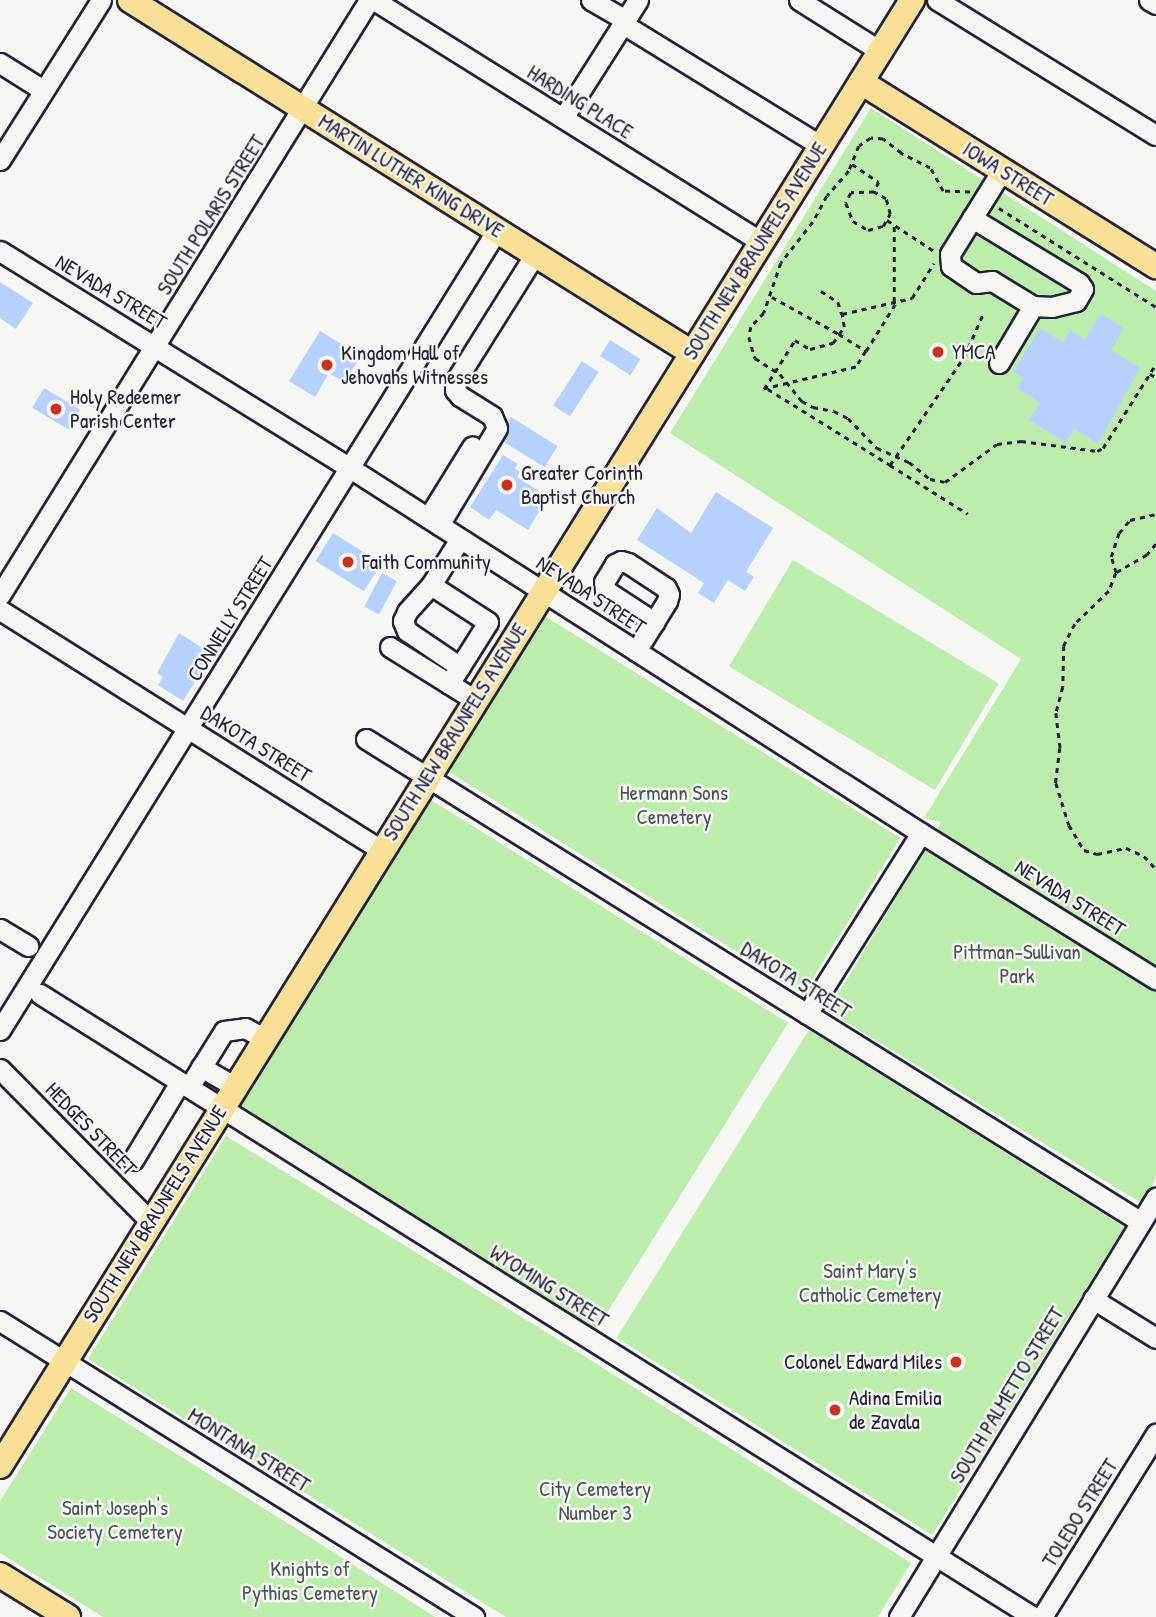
<!DOCTYPE html>
<html>
<head>
<meta charset="utf-8">
<style>
  body { margin:0 }
  #map { position:relative; width:1156px; height:1617px; overflow:hidden; background:#f6f6f2; font-family:"Patrick Hand",sans-serif }
  div>[style] { position:absolute }
  [style*='--x'] { left:calc(var(--x)*1px); top:calc(var(--y)*1px); width:calc(var(--w)*1px); rotate:calc(var(--a)*1deg) }
  .green>* { inset:0; background:#bdedad; transform-origin:0 0 }
  .building>* { inset:0; background:#b7d1ff; transform-origin:0 0 }
  .path>* { height:2.5px; margin-top:-1.25px; transform-origin:0; background:repeating-linear-gradient(90deg,#22223b 0 5px,transparent 0 10px) }
  .roads { filter:drop-shadow(2px 0 #22223b) drop-shadow(-2px 0 #22223b) drop-shadow(0 2px #22223b) drop-shadow(0 -2px #22223b) }
  .minor>* { height:19px; margin:-9.5px; padding:0 9.5px; transform-origin:9.5px; border-radius:9.5px; background:#f6f6f2 }
  .major>* { height:24px; margin:-12px; padding:0 12px; transform-origin:12px; border-radius:12px; background:#fadf96 }
  .dots>* { width:19px; height:19px; translate:-50% -50%; box-sizing:border-box; border:4px solid #f6f6f2; border-radius:50% }
  span { translate:-50% -50%; white-space:nowrap; text-align:center; line-height:1.15; -webkit-text-stroke:5px #f6f6f2; paint-order:stroke }
  .street-label { font-size:21px; color:#22223b }
  .poi-label { font-size:21px; color:#22223b }
  .left { translate:0 -50%; text-align:left }
  .right { translate:-100% -50%; text-align:right }
  .park-label { font-size:21px; color:#495558 }
</style>
</head>
<body>
<div id="map">
  <div class="green">
    <i style="clip-path:polygon(871px 108px,1156px 291px,1156px 1178px,1143px 1204px,828px 1011px,941px 822px,924px 818px,1021px 659px,670px 433px)"></i>
    <i style="left:793px;top:560px;width:240px;height:124px;rotate:31deg"></i>
    <i style="left:545px;top:616px;width:419px;height:183px;rotate:32deg"></i>
    <i style="left:431px;top:800px;width:421px;height:363px;rotate:32deg"></i>
    <i style="left:809px;top:1030px;width:372px;height:363px;rotate:32deg"></i>
    <i style="clip-path:polygon(226px 1136px,559px 1340px,911px 1563px,878px 1617px,506px 1617px,88px 1359px)"></i>
    <i style="clip-path:polygon(71px 1388px,297px 1529px,435px 1617px,103px 1617px,0 1553px,0 1501px)"></i>
  </div>
  <div class="building">
    <i style="clip-path:polygon(0 282px,33px 303px,16px 329px,0 318px)"></i>
    <i style="clip-path:polygon(1101px 314px,1124px 328px,1111px 350px,1140px 368px,1098px 444px,1074px 429px,1066px 443px,1029px 420px,1040px 403px,1017px 388px,1023px 378px,1013px 372px,1040px 328px,1063px 342px,1070px 330px,1085px 339px)"></i>
    <i style="clip-path:polygon(320px 331px,361px 356px,344px 382px,329px 373px,315px 397px,289px 381px)"></i>
    <i style="left:610px;top:340px;width:36px;height:19px;rotate:32deg"></i>
    <i style="left:582px;top:361px;width:20px;height:53px;rotate:33deg"></i>
    <i style="left:44px;top:388px;width:42px;height:23px;rotate:31deg"></i>
    <i style="left:511px;top:417px;width:55px;height:25px;rotate:32deg"></i>
    <i style="clip-path:polygon(503px 455px,518px 464px,515px 468px,520px 472px,517px 477px,542px 493px,537px 499px,544px 504px,528px 530px,496px 510px,489px 520px,470px 507px)"></i>
    <i style="clip-path:polygon(716px 492px,773px 528px,746px 572px,754px 577px,745px 591px,728px 580px,714px 603px,698px 593px,704px 583px,637px 540px,657px 508px,691px 533px)"></i>
    <i style="left:333px;top:533px;width:57px;height:33px;rotate:32deg"></i>
    <i style="left:382px;top:573px;width:17px;height:38px;rotate:28deg"></i>
    <i style="clip-path:polygon(179px 633px,212px 654px,183px 701px,158px 685px,163px 677px,157px 673px)"></i>
  </div>
  <div class="path">
    <i style="--x:852;--y:164;--w:32;--a:34"></i>
    <i style="--x:879;--y:182;--w:11;--a:117"></i>
    <i style="--x:874;--y:192;--w:23;--a:178"></i>
    <i style="--x:851;--y:193;--w:11;--a:117"></i>
    <i style="--x:846;--y:203;--w:19;--a:69"></i>
    <i style="--x:853;--y:221;--w:17;--a:31"></i>
    <i style="--x:868;--y:230;--w:16;--a:-15"></i>
    <i style="--x:883;--y:226;--w:14;--a:-60"></i>
    <i style="--x:890;--y:214;--w:16;--a:-105"></i>
    <i style="--x:886;--y:199;--w:14;--a:-150"></i>
    <i style="--x:970;--y:192;--w:27;--a:-178"></i>
    <i style="--x:943;--y:191;--w:26;--a:-119"></i>
    <i style="--x:930;--y:168;--w:33;--a:-153"></i>
    <i style="--x:901;--y:153;--w:23;--a:-142"></i>
    <i style="--x:883;--y:139;--w:12;--a:-175"></i>
    <i style="--x:871;--y:138;--w:14;--a:146"></i>
    <i style="--x:859;--y:146;--w:27;--a:112"></i>
    <i style="--x:849;--y:171;--w:33;--a:131"></i>
    <i style="--x:827;--y:196;--w:30;--a:118"></i>
    <i style="--x:813;--y:222;--w:52;--a:128"></i>
    <i style="--x:781;--y:263;--w:53;--a:108.8"></i>
    <i style="--x:764;--y:313;--w:19;--a:133"></i>
    <i style="--x:751;--y:327;--w:10;--a:101"></i>
    <i style="--x:749;--y:337;--w:22;--a:74"></i>
    <i style="--x:755;--y:358;--w:30;--a:33"></i>
    <i style="--x:780;--y:374;--w:35;--a:51"></i>
    <i style="--x:802;--y:401;--w:13;--a:29"></i>
    <i style="--x:813;--y:407;--w:21;--a:11"></i>
    <i style="--x:834;--y:411;--w:16;--a:27"></i>
    <i style="--x:848;--y:418;--w:42;--a:46"></i>
    <i style="--x:877;--y:448;--w:35;--a:24"></i>
    <i style="--x:909;--y:462;--w:27;--a:39"></i>
    <i style="--x:930;--y:479;--w:15;--a:11"></i>
    <i style="--x:945;--y:482;--w:64;--a:-36.2"></i>
    <i style="--x:997;--y:444;--w:24;--a:-7"></i>
    <i style="--x:1021;--y:441;--w:77;--a:7.5"></i>
    <i style="--x:1097;--y:451;--w:7;--a:-27"></i>
    <i style="--x:1103;--y:448;--w:99;--a:-57.8"></i>
    <i style="--x:999;--y:208;--w:186;--a:32.2"></i>
    <i style="--x:887;--y:220;--w:56;--a:33.4"></i>
    <i style="--x:821;--y:291;--w:20;--a:33"></i>
    <i style="--x:838;--y:302;--w:13;--a:72"></i>
    <i style="--x:842;--y:314;--w:72;--a:-12.9"></i>
    <i style="--x:912;--y:298;--w:41;--a:-57.8"></i>
    <i style="--x:772;--y:297;--w:77;--a:28.9"></i>
    <i style="--x:839;--y:334;--w:32;--a:32"></i>
    <i style="--x:866;--y:351;--w:19;--a:122"></i>
    <i style="--x:856;--y:367;--w:95;--a:166.6"></i>
    <i style="--x:764;--y:389;--w:58;--a:-57.7"></i>
    <i style="--x:795;--y:340;--w:17;--a:31"></i>
    <i style="--x:810;--y:349;--w:24;--a:-15"></i>
    <i style="--x:833;--y:343;--w:11;--a:-56"></i>
    <i style="--x:839;--y:334;--w:9;--a:-54"></i>
    <i style="--x:844;--y:327;--w:13;--a:-99"></i>
    <i style="--x:894;--y:302;--w:77;--a:-90"></i>
    <i style="--x:866;--y:351;--w:59;--a:-58.2"></i>
    <i style="--x:1150;--y:374;--w:7;--a:27"></i>
    <i style="--x:768;--y:389;--w:144;--a:31.9"></i>
    <i style="--x:890;--y:465;--w:131;--a:-55.6"></i>
    <i style="--x:964;--y:357;--w:47;--a:-66.2"></i>
    <i style="--x:890;--y:465;--w:92;--a:32.1"></i>
    <i style="--x:1156;--y:544;--w:14;--a:129"></i>
    <i style="--x:1147;--y:555;--w:36;--a:150"></i>
    <i style="--x:1116;--y:573;--w:19;--a:111"></i>
    <i style="--x:1109;--y:591;--w:47;--a:135.9"></i>
    <i style="--x:1075;--y:624;--w:25;--a:117"></i>
    <i style="--x:1064;--y:646;--w:41;--a:91.4"></i>
    <i style="--x:1063;--y:687;--w:27;--a:105"></i>
    <i style="--x:1056;--y:713;--w:35;--a:83"></i>
    <i style="--x:1060;--y:748;--w:35;--a:97"></i>
    <i style="--x:1056;--y:783;--w:44;--a:72.8"></i>
    <i style="--x:1069;--y:825;--w:29;--a:59"></i>
    <i style="--x:1084;--y:850;--w:14;--a:17"></i>
    <i style="--x:1097;--y:854;--w:30;--a:-12"></i>
    <i style="--x:1126;--y:848;--w:20;--a:24"></i>
    <i style="--x:1144;--y:856;--w:18;--a:47"></i>
    <i style="--x:1116;--y:573;--w:17;--a:-107"></i>
    <i style="--x:1111;--y:557;--w:25;--a:-72"></i>
    <i style="--x:1119;--y:533;--w:17;--a:-50"></i>
    <i style="--x:1130;--y:520;--w:27;--a:-13"></i>
  </div>
  <div class="roads">
    <div class="minor">
      <i style="--x:374;--y:0;--w:456;--a:32"></i>
      <i style="--x:591;--y:0;--w:39;--a:30"></i>
      <i style="--x:799;--y:0;--w:96;--a:32.2"></i>
      <i style="--x:937;--y:0;--w:257;--a:31.7"></i>
      <i style="--x:1149;--y:0;--w:8;--a:30"></i>
      <i style="--x:623;--y:24;--w:233;--a:31.6"></i>
      <i style="--x:0;--y:63;--w:51;--a:32.1"></i>
      <i style="--x:563;--y:118;--w:140;--a:-57.6"></i>
      <i style="--x:0;--y:160;--w:189;--a:-57.7"></i>
      <i style="--x:972;--y:218;--w:125;--a:31.3"></i>
      <i style="--x:1079;--y:283;--w:7;--a:56"></i>
      <i style="--x:1083;--y:289;--w:14;--a:120"></i>
      <i style="--x:1076;--y:301;--w:25;--a:166"></i>
      <i style="--x:1052;--y:307;--w:19;--a:-177"></i>
      <i style="--x:1033;--y:306;--w:48;--a:-148.6"></i>
      <i style="--x:992;--y:281;--w:16;--a:173"></i>
      <i style="--x:976;--y:283;--w:30;--a:-146"></i>
      <i style="--x:951;--y:266;--w:12;--a:-95"></i>
      <i style="--x:950;--y:254;--w:99;--a:-58.2"></i>
      <i style="--x:0;--y:251;--w:412;--a:31.8"></i>
      <i style="--x:350;--y:468;--w:678;--a:32.59"></i>
      <i style="--x:921;--y:833;--w:277;--a:31.9"></i>
      <i style="--x:999;--y:363;--w:66;--a:-59.2"></i>
      <i style="--x:428;--y:518;--w:84;--a:-58.2"></i>
      <i style="--x:439;--y:525;--w:113;--a:-59.1"></i>
      <i style="--x:497;--y:428;--w:13;--a:-113"></i>
      <i style="--x:492;--y:416;--w:38;--a:-148"></i>
      <i style="--x:460;--y:396;--w:8;--a:-130"></i>
      <i style="--x:455;--y:390;--w:10;--a:-84"></i>
      <i style="--x:456;--y:380;--w:149;--a:-57.9"></i>
      <i style="--x:431;--y:585;--w:36;--a:132"></i>
      <i style="--x:407;--y:612;--w:10;--a:114"></i>
      <i style="--x:403;--y:621;--w:11;--a:68"></i>
      <i style="--x:407;--y:631;--w:64;--a:34.2"></i>
      <i style="--x:0;--y:595;--w:700;--a:-58.19"></i>
      <i style="--x:0;--y:610;--w:450;--a:32.2"></i>
      <i style="--x:390;--y:647;--w:100;--a:31.9"></i>
      <i style="--x:636;--y:651;--w:34;--a:-58"></i>
      <i style="--x:654;--y:622;--w:25;--a:-58"></i>
      <i style="--x:667;--y:601;--w:7;--a:-74"></i>
      <i style="--x:669;--y:594;--w:7;--a:-117"></i>
      <i style="--x:666;--y:588;--w:45;--a:-146.7"></i>
      <i style="--x:628;--y:563;--w:7;--a:-164"></i>
      <i style="--x:621;--y:561;--w:7;--a:153"></i>
      <i style="--x:615;--y:564;--w:21;--a:121"></i>
      <i style="--x:604;--y:582;--w:8;--a:83"></i>
      <i style="--x:605;--y:590;--w:59;--a:33.1"></i>
      <i style="--x:449;--y:684;--w:73;--a:-57.8"></i>
      <i style="--x:488;--y:622;--w:68;--a:-147"></i>
      <i style="--x:431;--y:585;--w:54;--a:-57.8"></i>
      <i style="--x:366;--y:739;--w:913;--a:31.93"></i>
      <i style="--x:0;--y:929;--w:33;--a:31"></i>
      <i style="--x:40;--y:994;--w:1172;--a:32.1"></i>
      <i style="--x:807;--y:1014;--w:214;--a:-57.8"></i>
      <i style="--x:0;--y:1030;--w:942;--a:-58.15"></i>
      <i style="--x:201;--y:1067;--w:38;--a:30"></i>
      <i style="--x:0;--y:1069;--w:214;--a:45.4"></i>
      <i style="--x:189;--y:1087;--w:66;--a:-58"></i>
      <i style="--x:224;--y:1031;--w:21;--a:-8"></i>
      <i style="--x:245;--y:1028;--w:21;--a:28"></i>
      <i style="--x:133;--y:1160;--w:91;--a:-58.9"></i>
      <i style="--x:1093;--y:1299;--w:74;--a:31.8"></i>
      <i style="--x:0;--y:1321;--w:559;--a:31.98"></i>
      <i style="--x:899;--y:1617;--w:492;--a:-58.5"></i>
      <i style="--x:1042;--y:1617;--w:216;--a:-58.1"></i>
    </div>
    <div class="major">
      <i style="--x:130;--y:0;--w:664;--a:32.13"></i>
      <i style="--x:861;--y:82;--w:348;--a:32"></i>
      <i style="--x:0;--y:1466;--w:1727;--a:-58.11"></i>
      <i style="--x:0;--y:1575;--w:80;--a:31.7"></i>
    </div>
  </div>
  <div class="dots">
    <i style="left:938px;top:352px;background:#c8321e"></i>
    <i style="left:327px;top:365px;background:#c8321e"></i>
    <i style="left:56px;top:409px;background:#c8321e"></i>
    <i style="left:507px;top:485px;background:#c8321e"></i>
    <i style="left:348px;top:562px;background:#c8321e"></i>
    <i style="left:956px;top:1362px;background:#c8321e"></i>
    <i style="left:835px;top:1410px;background:#c8321e"></i>
  </div>
  <div class="street-label">
    <span style="left:580px;top:102px;rotate:32deg">HARDING PLACE</span>
    <span style="left:1008px;top:174px;rotate:32deg">IOWA STREET</span>
    <span style="left:411px;top:176px;rotate:32deg">MARTIN LUTHER KING DRIVE</span>
    <span style="left:211px;top:215px;rotate:-58deg">SOUTH POLARIS STREET</span>
    <span style="left:755px;top:251px;rotate:-58deg">SOUTH NEW BRAUNFELS AVENUE</span>
    <span style="left:111px;top:292px;rotate:31deg">NEVADA STREET</span>
    <span style="left:591px;top:595px;rotate:33deg">NEVADA STREET</span>
    <span style="left:230px;top:619px;rotate:-58deg">CONNELLY STREET</span>
    <span style="left:455px;top:732px;rotate:-58deg">SOUTH NEW BRAUNFELS AVENUE</span>
    <span style="left:256px;top:744px;rotate:32deg">DAKOTA STREET</span>
    <span style="left:1070px;top:898px;rotate:32deg">NEVADA STREET</span>
    <span style="left:796px;top:980px;rotate:32deg">DAKOTA STREET</span>
    <span style="left:91px;top:1129px;rotate:46deg">HEDGES STREET</span>
    <span style="left:155px;top:1214px;rotate:-58deg">SOUTH NEW BRAUNFELS AVENUE</span>
    <span style="left:549px;top:1286px;rotate:32deg">WYOMING STREET</span>
    <span style="left:1007px;top:1395px;rotate:-59deg">SOUTH PALMETTO STREET</span>
    <span style="left:249px;top:1450px;rotate:32deg">MONTANA STREET</span>
    <span style="left:1080px;top:1513px;rotate:-58deg">TOLEDO STREET</span>
  </div>
  <div class="poi-label">
    <span class="left" style="left:952px;top:352px">YMCA</span>
    <span class="left" style="left:341px;top:365px">Kingdom Hall of<br>Jehovahs Witnesses</span>
    <span class="left" style="left:70px;top:409px">Holy Redeemer<br>Parish Center</span>
    <span class="left" style="left:521px;top:485px">Greater Corinth<br>Baptist Church</span>
    <span class="left" style="left:362px;top:562px">Faith Community</span>
    <span class="right" style="left:942px;top:1362px">Colonel Edward Miles</span>
    <span class="left" style="left:849px;top:1410px">Adina Emilia<br>de Zavala</span>
  </div>
  <div class="park-label">
    <span style="left:674px;top:805px">Hermann Sons<br>Cemetery</span>
    <span style="left:1017px;top:964px">Pittman-Sullivan<br>Park</span>
    <span style="left:870px;top:1283px">Saint Mary's<br>Catholic Cemetery</span>
    <span style="left:595px;top:1501px">City Cemetery<br>Number 3</span>
    <span style="left:115px;top:1520px">Saint Joseph's<br>Society Cemetery</span>
    <span style="left:310px;top:1581px">Knights of<br>Pythias Cemetery</span>
  </div>
</div>
</body>
</html>
